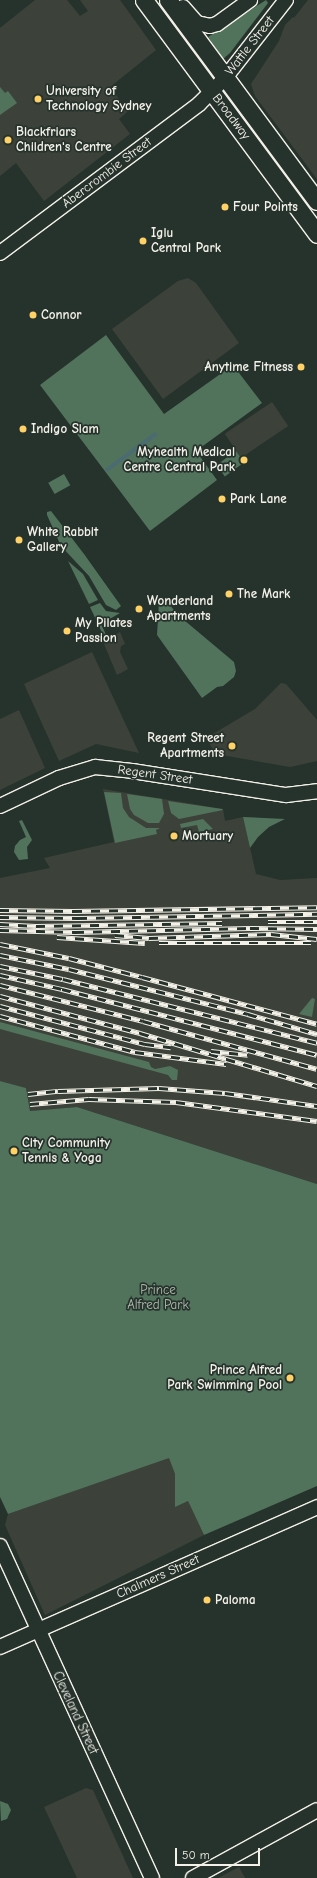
<!DOCTYPE html>
<html>
<head>
<meta charset="utf-8">
<style>
  body { margin:0 }
  #map { position:relative; width:317px; height:1878px; overflow:hidden; background:#26332d; font-family:"Comic Neue",sans-serif }
  div>[style] { position:absolute }
  [style*='--x'] { left:calc(var(--x)*1px); top:calc(var(--y)*1px); width:calc(var(--w)*1px); rotate:calc(var(--a)*1deg) }
  .built>* { inset:0; background:#3c4239; transform-origin:0 0 }
  .green>* { inset:0; background:#51725b; transform-origin:0 0 }
  .water>* { inset:0; background:#4b6b72 }
  .roads { filter:drop-shadow(1px 0 #f4f1e8) drop-shadow(-1px 0 #f4f1e8) drop-shadow(0 1px #f4f1e8) drop-shadow(0 -1px #f4f1e8) }
  .major>* { height:14px; margin:-7px; padding:0 7px; transform-origin:7px; border-radius:7px; background:#26332d }
  .highway>* { height:17px; margin:-8.5px; padding:0 8.5px; transform-origin:8.5px; border-radius:8.5px; background:#26332d }
  .rail>* { height:4.5px; margin-top:-2.25px; transform-origin:0; background:repeating-linear-gradient(90deg,#26332d 0 9px,#f4f1e8 0 18px); box-sizing:border-box; border-block:1px solid #f4f1e8 }
  .dots>* { width:11px; height:11px; translate:-50% -50%; box-sizing:border-box; border:2px solid #26332d; border-radius:50% }
  span { translate:-50% -50%; white-space:nowrap; text-align:center; line-height:1.15; -webkit-text-stroke:3.5px #26332d; paint-order:stroke }
  .street-label { font-size:13px; color:#f4f1e8 }
  .poi-label { font-size:13px; color:#f4f1e8; font-weight:700 }
  .left { translate:0 -50%; text-align:left }
  .right { translate:-100% -50%; text-align:right }
  .park-label { font-size:13px; color:#b3beb0 }
  .scale { position:absolute; left:175px; top:1848px; width:85px; height:18px; box-sizing:border-box; border:2px solid #f4f1e8; border-top:0; padding-left:5px; font-size:12px; line-height:14px; white-space:nowrap; color:#f4f1e8; -webkit-text-stroke:3px #26332d; paint-order:stroke }
</style>
</head>
<body>
<div id="map">
  <div class="built">
    <i style="clip-path:polygon(35px 0,67px 0,80px 16px,88px 11px,80px 0,120px 0,156px 50px,110px 87px,128px 111px,119px 119px,130px 134px,44px 201px,16px 163px,0 176px,0 28px)"></i>
    <i style="clip-path:polygon(308px 0,317px 0,317px 179px,255px 96px,251px 84px,279px 41px,285px 25px,293px 17px,294px 18px)"></i>
    <i style="clip-path:polygon(188px 278px,196px 283px,239px 343px,163px 399px,112px 329px,178px 281px)"></i>
    <i style="left:272px;top:402px;width:29px;height:57px;rotate:56deg"></i>
    <i style="clip-path:polygon(120px 632px,125px 644px,121px 646px,120px 652px,128px 669px,117px 675px,104px 644px,108px 639px)"></i>
    <i style="clip-path:polygon(92px 652px,139px 753px,96px 744px,59px 761px,24px 684px)"></i>
    <i style="clip-path:polygon(281px 683px,286px 684px,317px 720px,317px 761px,290px 767px,216px 754px,206px 738px,255px 709px)"></i>
    <i style="clip-path:polygon(19px 710px,45px 768px,0 790px,0 719px)"></i>
    <i style="clip-path:polygon(103px 789px,223px 809px,225px 821px,243px 817px,256px 874px,280px 880px,317px 878px,317px 1184px,77px 1107px,30px 1111px,26px 1088px,0 1081px,0 878px,50px 868px,44px 858px,114px 842px)"></i>
    <i style="clip-path:polygon(169px 1457px,175px 1474px,175px 1506px,188px 1501px,204px 1535px,45px 1615px,5px 1525px,8px 1514px)"></i>
    <i style="clip-path:polygon(86px 1788px,93px 1790px,133px 1878px,77px 1878px,44px 1807px)"></i>
    <i style="clip-path:polygon(239px 1867px,245px 1878px,218px 1878px)"></i>
  </div>
  <div class="green">
    <i style="clip-path:polygon(266px 0,268px 3px,230px 53px,223px 59px,208px 37px)"></i>
    <i style="clip-path:polygon(0 87px,5px 93px,8px 91px,17px 103px,0 115px)"></i>
    <i style="clip-path:polygon(106px 335px,164px 414px,233px 365px,262px 403px,196px 451px,217px 480px,150px 531px,40px 385px)"></i>
    <i style="left:236px;top:451px;width:14px;height:24px;rotate:54deg"></i>
    <i style="left:64px;top:474px;width:13px;height:18px;rotate:61deg"></i>
    <i style="clip-path:polygon(51px 511px,84px 554px,121px 606px,116px 610px,106px 605px,89px 576px,61px 546px,47px 515px,47px 512px)"></i>
    <i style="clip-path:polygon(68px 561px,83px 574px,98px 600px,89px 604px)"></i>
    <i style="clip-path:polygon(164px 598px,178px 615px,234px 662px,236px 671px,234px 677px,223px 686px,217px 687px,202px 698px,157px 635px,159px 602px)"></i>
    <i style="clip-path:polygon(100px 603px,106px 611px,120px 613px,101px 624px,108px 639px,106px 641px,90px 607px)"></i>
    <i style="clip-path:polygon(104px 792px,121px 793px,123px 808px,129px 817px,146px 828px,160px 828px,156px 830px,157px 834px,115px 843px)"></i>
    <i style="clip-path:polygon(127px 794px,162px 799px,164px 814px,159px 823px,148px 823px,134px 815px,130px 809px)"></i>
    <i style="clip-path:polygon(168px 801px,222px 809px,223px 810px,179px 819px,171px 813px)"></i>
    <i style="clip-path:polygon(243px 817px,285px 819px,269px 827px,258px 837px,250px 848px)"></i>
    <i style="clip-path:polygon(203px 819px,213px 829px,199px 832px,197px 825px,181px 828px,180px 824px)"></i>
    <i style="clip-path:polygon(22px 820px,32px 840px,27px 847px,28px 859px,19px 860px,14px 852px,15px 846px,20px 840px,26px 837px,19px 821px)"></i>
    <i style="clip-path:polygon(312px 998px,315px 999px,312px 1017px,299px 1014px)"></i>
    <i style="clip-path:polygon(0 1022px,149px 1062px,151px 1067px,155px 1069px,170px 1066px,178px 1070px,177px 1080px,172px 1080px,168px 1075px,0 1029px)"></i>
    <i style="clip-path:polygon(0 1081px,26px 1088px,30px 1111px,77px 1107px,317px 1184px,317px 1486px,204px 1535px,188px 1501px,175px 1507px,175px 1474px,169px 1458px,8px 1514px,0 1497px)"></i>
    <i style="clip-path:polygon(0 1801px,8px 1804px,11px 1810px,7px 1819px,1px 1821px)"></i>
  </div>
  <div class="water">
    <i style="clip-path:polygon(155px 432px,158px 435px,107px 472px,105px 469px)"></i>
  </div>
  <div class="roads">
    <div class="major">
      <i style="--x:183;--y:7;--w:21;--a:49"></i>
      <i style="--x:197;--y:23;--w:13;--a:13"></i>
      <i style="--x:210;--y:26;--w:7;--a:-16"></i>
      <i style="--x:217;--y:24;--w:41;--a:-36"></i>
      <i style="--x:0;--y:253;--w:249;--a:-36.8"></i>
      <i style="--x:199;--y:104;--w:37;--a:-45"></i>
      <i style="--x:225;--y:78;--w:99;--a:-52"></i>
      <i style="--x:0;--y:806;--w:65;--a:-25.4"></i>
      <i style="--x:59;--y:778;--w:38;--a:-17"></i>
      <i style="--x:95;--y:767;--w:37;--a:6"></i>
      <i style="--x:132;--y:771;--w:156;--a:8.9"></i>
      <i style="--x:286;--y:795;--w:31;--a:-7"></i>
      <i style="--x:0;--y:1546;--w:365;--a:65.4"></i>
      <i style="--x:0;--y:1647;--w:347;--a:-23.8"></i>
      <i style="--x:193;--y:1878;--w:141;--a:-28.7"></i>
    </div>
    <div class="highway">
      <i style="--x:144;--y:0;--w:291;--a:53.5"></i>
      <i style="--x:168;--y:0;--w:250;--a:53.5"></i>
    </div>
  </div>
  <div class="rail">
    <i style="--x:0;--y:910;--w:73;--a:0.8"></i>
    <i style="--x:73;--y:911;--w:244;--a:-0.9"></i>
    <i style="--x:0;--y:917;--w:78;--a:0.7"></i>
    <i style="--x:78;--y:918;--w:239;--a:-1"></i>
    <i style="--x:268;--y:922;--w:49;--a:0"></i>
    <i style="--x:0;--y:924;--w:36;--a:3"></i>
    <i style="--x:36;--y:926;--w:186;--a:-0.9"></i>
    <i style="--x:0;--y:930;--w:75;--a:1.5"></i>
    <i style="--x:75;--y:932;--w:175;--a:-1.3"></i>
    <i style="--x:250;--y:928;--w:67;--a:0.9"></i>
    <i style="--x:115;--y:935;--w:34;--a:5"></i>
    <i style="--x:149;--y:938;--w:122;--a:-1.9"></i>
    <i style="--x:271;--y:934;--w:46;--a:6.2"></i>
    <i style="--x:57;--y:937;--w:88;--a:3.9"></i>
    <i style="--x:159;--y:943;--w:152;--a:0"></i>
    <i style="--x:0;--y:944;--w:70;--a:11.5"></i>
    <i style="--x:69;--y:958;--w:75;--a:14.6"></i>
    <i style="--x:142;--y:977;--w:181;--a:15"></i>
    <i style="--x:0;--y:955;--w:70;--a:11.5"></i>
    <i style="--x:69;--y:969;--w:185;--a:14.1"></i>
    <i style="--x:248;--y:1014;--w:72;--a:16.2"></i>
    <i style="--x:0;--y:966;--w:64;--a:11.7"></i>
    <i style="--x:63;--y:979;--w:262;--a:14.1"></i>
    <i style="--x:0;--y:975;--w:64;--a:12.7"></i>
    <i style="--x:62;--y:989;--w:263;--a:14.5"></i>
    <i style="--x:0;--y:985;--w:147;--a:14.1"></i>
    <i style="--x:143;--y:1021;--w:180;--a:15.4"></i>
    <i style="--x:0;--y:996;--w:145;--a:14.8"></i>
    <i style="--x:140;--y:1033;--w:185;--a:16.7"></i>
    <i style="--x:0;--y:1006;--w:150;--a:14.7"></i>
    <i style="--x:145;--y:1044;--w:26;--a:7"></i>
    <i style="--x:0;--y:1016;--w:140;--a:14.9"></i>
    <i style="--x:135;--y:1052;--w:92;--a:7.5"></i>
    <i style="--x:211;--y:1051;--w:37;--a:6"></i>
    <i style="--x:28;--y:1094;--w:30;--a:-6"></i>
    <i style="--x:58;--y:1091;--w:101;--a:-1.7"></i>
    <i style="--x:159;--y:1088;--w:66;--a:4.3"></i>
    <i style="--x:225;--y:1093;--w:93;--a:8"></i>
    <i style="--x:30;--y:1104;--w:59;--a:-4.8"></i>
    <i style="--x:89;--y:1099;--w:87;--a:2"></i>
    <i style="--x:176;--y:1102;--w:142;--a:7.7"></i>
  </div>
  <div class="dots">
    <i style="left:38px;top:99px;background:#ffd166"></i>
    <i style="left:8px;top:140px;background:#ffd166"></i>
    <i style="left:225px;top:207px;background:#ffd166"></i>
    <i style="left:143px;top:241px;background:#ffd166"></i>
    <i style="left:33px;top:315px;background:#ffd166"></i>
    <i style="left:301px;top:367px;background:#ffd166"></i>
    <i style="left:23px;top:429px;background:#ffd166"></i>
    <i style="left:244px;top:460px;background:#ffd166"></i>
    <i style="left:222px;top:499px;background:#ffd166"></i>
    <i style="left:19px;top:540px;background:#ffd166"></i>
    <i style="left:229px;top:594px;background:#ffd166"></i>
    <i style="left:139px;top:609px;background:#ffd166"></i>
    <i style="left:67px;top:631px;background:#ffd166"></i>
    <i style="left:232px;top:746px;background:#ffd166"></i>
    <i style="left:174px;top:836px;background:#ffd166"></i>
    <i style="left:14px;top:1151px;background:#ffd166"></i>
    <i style="left:290px;top:1378px;background:#ffd166"></i>
    <i style="left:207px;top:1600px;background:#ffd166"></i>
  </div>
  <div class="street-label">
    <span style="left:250px;top:46px;rotate:-52deg">Wattle Street</span>
    <span style="left:231px;top:117px;rotate:53deg">Broadway</span>
    <span style="left:107px;top:173px;rotate:-37deg">Abercrombie Street</span>
    <span style="left:155px;top:775px;rotate:8deg">Regent Street</span>
    <span style="left:158px;top:1577px;rotate:-24deg">Chalmers Street</span>
    <span style="left:75px;top:1713px;rotate:65deg">Cleveland Street</span>
  </div>
  <div class="poi-label">
    <span class="left" style="left:46px;top:99px">University of<br>Technology Sydney</span>
    <span class="left" style="left:16px;top:140px">Blackfriars<br>Children's Centre</span>
    <span class="left" style="left:233px;top:207px">Four Points</span>
    <span class="left" style="left:151px;top:241px">Iglu<br>Central Park</span>
    <span class="left" style="left:41px;top:315px">Connor</span>
    <span class="right" style="left:293px;top:367px">Anytime Fitness</span>
    <span class="left" style="left:31px;top:429px">Indigo Slam</span>
    <span class="right" style="left:235px;top:460px">Myhealth Medical<br>Centre Central Park</span>
    <span class="left" style="left:230px;top:499px">Park Lane</span>
    <span class="left" style="left:27px;top:540px">White Rabbit<br>Gallery</span>
    <span class="left" style="left:237px;top:594px">The Mark</span>
    <span class="left" style="left:147px;top:609px">Wonderland<br>Apartments</span>
    <span class="left" style="left:75px;top:631px">My Pilates<br>Passion</span>
    <span class="right" style="left:224px;top:746px">Regent Street<br>Apartments</span>
    <span class="left" style="left:182px;top:836px">Mortuary</span>
    <span class="left" style="left:22px;top:1151px">City Community<br>Tennis &amp; Yoga</span>
    <span class="right" style="left:282px;top:1378px">Prince Alfred<br>Park Swimming Pool</span>
    <span class="left" style="left:215px;top:1600px">Paloma</span>
  </div>
  <div class="park-label">
    <span style="left:158px;top:1298px">Prince<br>Alfred Park</span>
  </div>
  <div class="scale">50 m</div>
</div>
</body>
</html>
